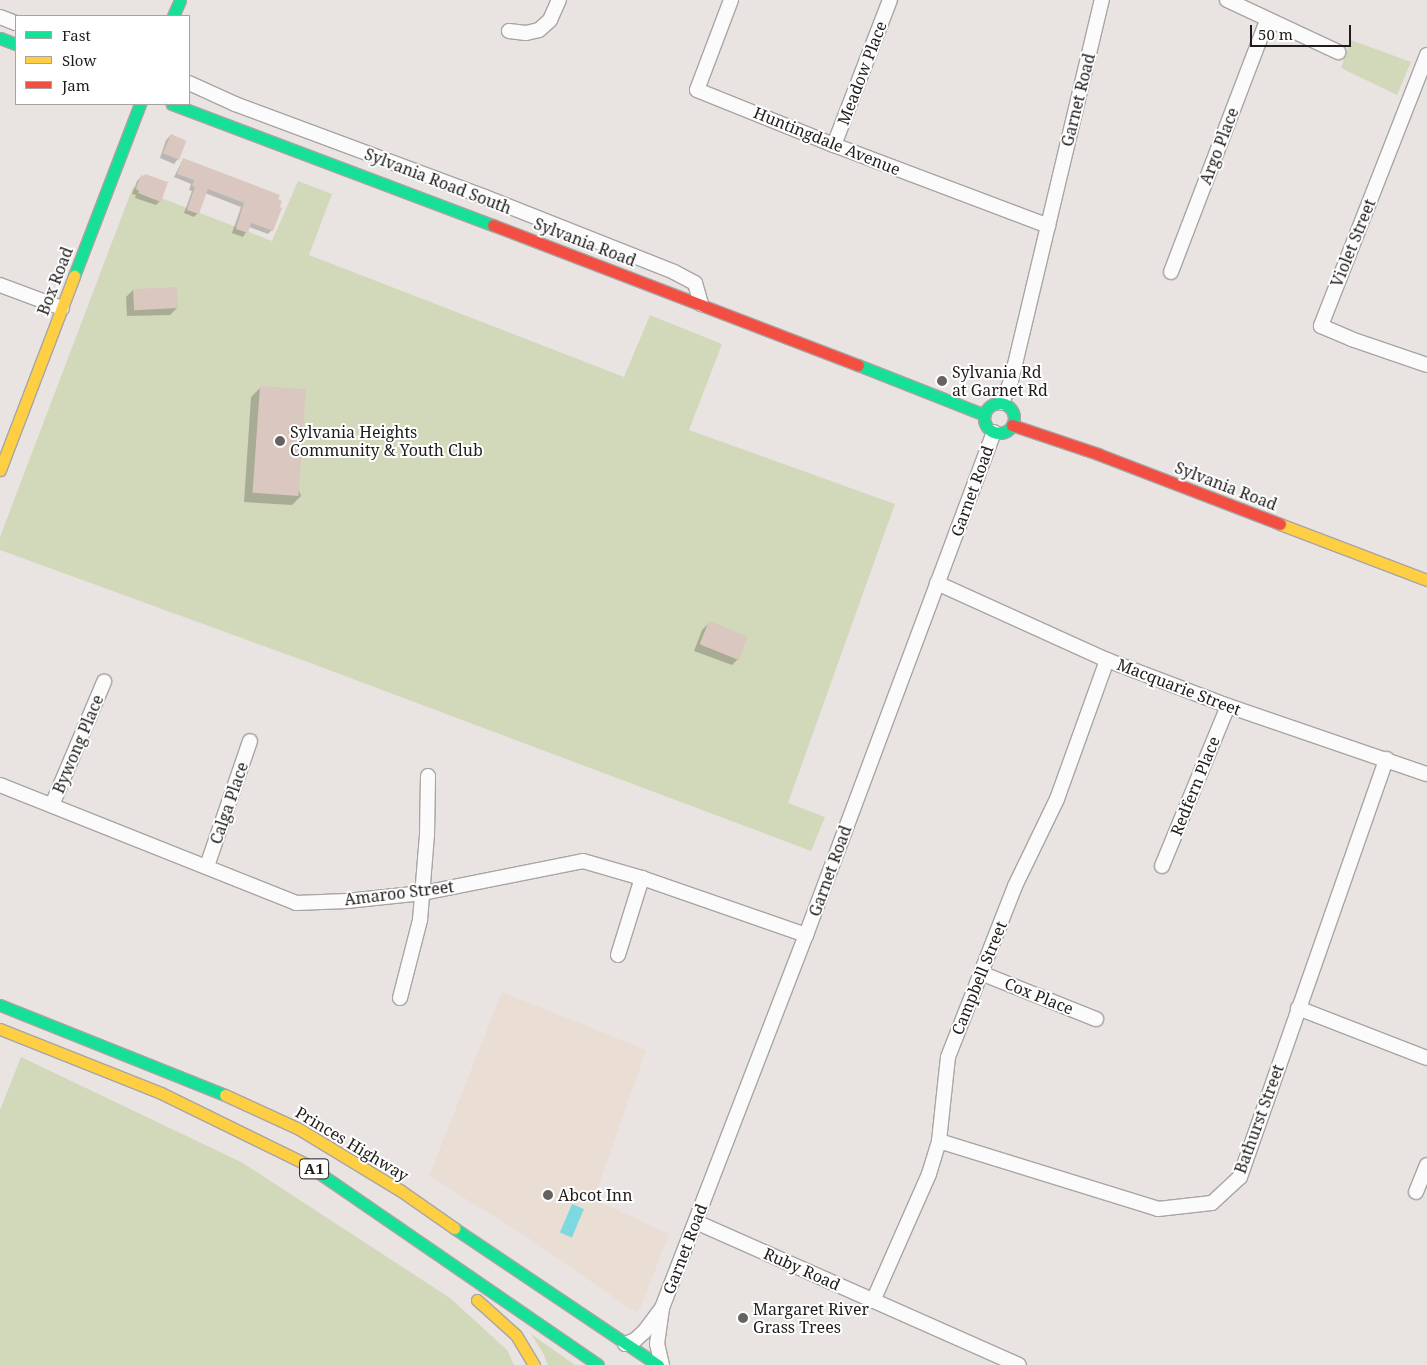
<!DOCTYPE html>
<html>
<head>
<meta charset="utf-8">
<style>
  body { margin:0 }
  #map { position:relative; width:1427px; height:1365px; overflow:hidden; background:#e9e4e2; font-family:"Noto Serif",serif }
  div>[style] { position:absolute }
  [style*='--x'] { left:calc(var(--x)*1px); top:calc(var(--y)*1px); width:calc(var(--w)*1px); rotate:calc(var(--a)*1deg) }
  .commercial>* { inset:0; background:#eaddd4 }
  .green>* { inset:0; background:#d2d8ba }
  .water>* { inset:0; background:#7dd9df; transform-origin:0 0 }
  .shadow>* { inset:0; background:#0003 }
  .building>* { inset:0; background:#dac7bf; transform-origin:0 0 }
  .roads { filter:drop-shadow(1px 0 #a9a5a4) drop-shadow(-1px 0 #a9a5a4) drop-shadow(0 1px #a9a5a4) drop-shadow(0 -1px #a9a5a4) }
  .street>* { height:14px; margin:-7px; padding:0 7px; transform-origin:7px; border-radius:7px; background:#fcfbfb }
  .fast>* { height:11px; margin:-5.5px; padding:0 5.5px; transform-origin:5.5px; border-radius:5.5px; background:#16e098 }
  .fast>.ring { margin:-5.5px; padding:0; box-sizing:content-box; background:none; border:11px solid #16e098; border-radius:50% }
  .slow>* { height:11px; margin:-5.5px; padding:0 5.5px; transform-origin:5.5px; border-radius:5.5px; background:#ffcf43 }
  .jam>* { height:11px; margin:-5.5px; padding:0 5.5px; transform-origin:5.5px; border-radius:5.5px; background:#f24e42 }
  .dots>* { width:14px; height:14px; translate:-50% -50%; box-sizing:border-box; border:2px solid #fff; border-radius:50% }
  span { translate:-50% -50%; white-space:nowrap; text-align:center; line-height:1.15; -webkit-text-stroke:4px #fff; paint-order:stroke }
  .shield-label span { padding:1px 4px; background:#fff; border:1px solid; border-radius:4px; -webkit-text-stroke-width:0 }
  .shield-label { font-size:15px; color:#1f1c1b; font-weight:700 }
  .street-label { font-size:16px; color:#1f1c1b }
  .poi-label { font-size:16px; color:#1f1c1b }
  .left { translate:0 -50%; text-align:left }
  .legend { position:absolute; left:15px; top:15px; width:175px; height:90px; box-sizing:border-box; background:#fff; border:1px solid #a5a4a4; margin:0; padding:6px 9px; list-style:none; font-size:15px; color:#1f1c1b }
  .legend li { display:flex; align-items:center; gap:10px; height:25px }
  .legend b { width:25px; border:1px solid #a5a4a4 }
  .scale { position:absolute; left:1250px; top:25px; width:101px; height:22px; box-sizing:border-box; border:2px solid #1f1c1b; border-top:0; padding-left:6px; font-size:15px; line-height:18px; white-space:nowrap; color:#1f1c1b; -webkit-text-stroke:4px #fff; paint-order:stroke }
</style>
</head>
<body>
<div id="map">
  <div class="commercial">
    <i style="clip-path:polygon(502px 992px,646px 1050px,594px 1199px,669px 1234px,640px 1309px,635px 1312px,527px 1237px,429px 1176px)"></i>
  </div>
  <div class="green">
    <i style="clip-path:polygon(1351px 40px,1411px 62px,1397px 95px,1341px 68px)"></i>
    <i style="clip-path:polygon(298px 181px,332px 194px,309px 255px,624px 377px,650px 315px,722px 344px,689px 430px,895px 504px,788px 803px,825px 817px,811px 851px,313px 664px,0 550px,0 537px,133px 187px,272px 241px)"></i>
    <i style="clip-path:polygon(21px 1057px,243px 1163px,450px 1298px,507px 1350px,514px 1365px,0 1365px,0 1110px)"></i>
    <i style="clip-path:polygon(531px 1334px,575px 1365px,548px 1365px,543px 1353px)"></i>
  </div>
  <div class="water">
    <i style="left:572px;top:1204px;width:13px;height:31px;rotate:23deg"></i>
  </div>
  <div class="shadow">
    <i style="clip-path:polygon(171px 135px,178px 159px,174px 164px,160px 158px,166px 140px)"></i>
    <i style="clip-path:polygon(183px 159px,278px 196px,272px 230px,268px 234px,249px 227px,243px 237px,232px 233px,241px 207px,205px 193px,198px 213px,194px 217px,184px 213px,192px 191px,189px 190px,191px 184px,174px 177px)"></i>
    <i style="clip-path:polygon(141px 177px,160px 201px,156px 205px,135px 198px,136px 195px,132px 194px,137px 181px)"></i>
    <i style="clip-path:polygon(133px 290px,177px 308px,170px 315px,127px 316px,126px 297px)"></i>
    <i style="clip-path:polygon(260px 388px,301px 496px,292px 505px,244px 502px,251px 397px)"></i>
    <i style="clip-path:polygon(709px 623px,739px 658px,732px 665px,694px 651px,702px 630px)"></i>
  </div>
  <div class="building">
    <i style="clip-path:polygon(171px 134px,185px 140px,186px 142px,179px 160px,163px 153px)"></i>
    <i style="clip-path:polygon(183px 158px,280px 195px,278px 199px,282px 201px,280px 207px,282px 208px,273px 231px,251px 223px,248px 233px,236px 229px,244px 203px,208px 189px,199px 214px,187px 210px,195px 187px,192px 186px,194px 180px,177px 174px)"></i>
    <i style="clip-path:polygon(145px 174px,168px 182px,161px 202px,138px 193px,139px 191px,136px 189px,141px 175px,144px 176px)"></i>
    <i style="left:177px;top:287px;width:21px;height:44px;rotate:87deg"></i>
    <i style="left:260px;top:386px;width:46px;height:107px;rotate:4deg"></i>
    <i style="left:709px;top:621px;width:42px;height:25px;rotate:22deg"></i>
  </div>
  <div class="roads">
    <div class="street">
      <i style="--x:731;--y:0;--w:96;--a:110.7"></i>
      <i style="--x:697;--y:90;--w:148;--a:21.9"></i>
      <i style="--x:834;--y:145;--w:229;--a:20.7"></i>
      <i style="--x:1227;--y:0;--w:123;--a:25.1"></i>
      <i style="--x:0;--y:17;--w:17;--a:21"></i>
      <i style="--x:509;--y:31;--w:17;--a:7"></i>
      <i style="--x:526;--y:33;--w:13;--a:-13"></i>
      <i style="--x:539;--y:30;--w:15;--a:-42"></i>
      <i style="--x:550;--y:20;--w:22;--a:-66"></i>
      <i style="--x:1427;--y:55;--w:291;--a:111.4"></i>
      <i style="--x:1321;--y:326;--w:33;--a:23"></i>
      <i style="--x:1351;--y:339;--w:80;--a:18.9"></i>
      <i style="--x:189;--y:83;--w:51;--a:24.5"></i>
      <i style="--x:235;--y:104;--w:267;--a:20.4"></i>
      <i style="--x:485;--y:197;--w:203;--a:21.6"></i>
      <i style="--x:674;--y:272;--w:24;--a:28"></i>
      <i style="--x:695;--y:283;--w:22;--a:74"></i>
      <i style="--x:834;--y:145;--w:155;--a:-68.9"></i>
      <i style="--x:1171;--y:272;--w:270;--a:-69.1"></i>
      <i style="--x:0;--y:285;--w:66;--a:20.4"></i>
      <i style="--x:1002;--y:403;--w:24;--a:-68"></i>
      <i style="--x:1011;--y:381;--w:392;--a:-76.6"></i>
      <i style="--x:937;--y:583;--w:187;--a:24.4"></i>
      <i style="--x:1107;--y:660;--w:129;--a:20.8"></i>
      <i style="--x:1228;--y:706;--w:210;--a:18.9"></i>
      <i style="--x:0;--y:785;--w:319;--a:21.7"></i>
      <i style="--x:296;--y:903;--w:51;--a:-2.2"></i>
      <i style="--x:347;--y:901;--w:76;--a:-6"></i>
      <i style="--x:423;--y:893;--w:163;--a:-11.3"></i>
      <i style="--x:583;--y:861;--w:61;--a:16.1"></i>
      <i style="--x:642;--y:878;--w:174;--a:19.2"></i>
      <i style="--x:52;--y:805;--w:134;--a:-67.1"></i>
      <i style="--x:207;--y:866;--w:132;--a:-71"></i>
      <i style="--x:1162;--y:866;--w:173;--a:-67.6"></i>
      <i style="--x:618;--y:955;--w:81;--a:-72.7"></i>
      <i style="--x:981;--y:973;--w:124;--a:21.8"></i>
      <i style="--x:400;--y:998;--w:81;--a:-75.6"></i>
      <i style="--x:420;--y:920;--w:86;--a:-85.3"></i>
      <i style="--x:427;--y:834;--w:58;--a:-89"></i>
      <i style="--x:1298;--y:1008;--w:138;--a:21.2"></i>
      <i style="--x:939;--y:1141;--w:229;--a:17.2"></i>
      <i style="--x:1158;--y:1209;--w:54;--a:-6.3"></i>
      <i style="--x:1212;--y:1203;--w:38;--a:-43"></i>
      <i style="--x:1240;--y:1177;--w:443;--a:-70.7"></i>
      <i style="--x:1416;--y:1192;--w:29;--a:-68"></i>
      <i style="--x:696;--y:1222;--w:353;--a:23.9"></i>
      <i style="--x:873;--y:1301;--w:139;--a:-66.2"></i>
      <i style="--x:929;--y:1174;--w:34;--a:-73"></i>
      <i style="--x:939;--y:1141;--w:84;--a:-83.9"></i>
      <i style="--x:948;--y:1057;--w:184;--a:-68.6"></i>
      <i style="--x:1015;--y:886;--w:97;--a:-64.2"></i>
      <i style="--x:1057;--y:799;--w:148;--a:-70.2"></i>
      <i style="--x:625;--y:1344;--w:11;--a:-22"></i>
      <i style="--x:635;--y:1340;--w:12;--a:-42"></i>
      <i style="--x:644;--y:1332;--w:30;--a:-53"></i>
      <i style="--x:662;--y:1365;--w:22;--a:-103"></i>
      <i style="--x:657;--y:1344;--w:36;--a:-82"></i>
      <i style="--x:662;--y:1308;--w:400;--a:-68.9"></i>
      <i style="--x:806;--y:935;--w:537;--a:-69.51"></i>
    </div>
    <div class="fast">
      <i style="--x:173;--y:16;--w:17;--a:-66"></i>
      <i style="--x:0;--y:38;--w:17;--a:21"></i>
      <i style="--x:172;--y:104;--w:343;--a:20.7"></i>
      <i style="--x:74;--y:276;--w:184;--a:-69"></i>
      <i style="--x:858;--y:365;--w:136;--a:21.5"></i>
      <i class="ring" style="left:984px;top:403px;width:19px;height:19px"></i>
      <i style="--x:0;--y:1005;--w:242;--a:21.8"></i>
      <i style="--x:306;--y:1164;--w:354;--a:34.5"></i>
      <i style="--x:454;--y:1228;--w:246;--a:33.9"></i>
    </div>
    <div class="slow">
      <i style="--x:0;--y:470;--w:208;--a:-69.1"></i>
      <i style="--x:1280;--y:524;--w:157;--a:20.9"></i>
      <i style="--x:0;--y:1029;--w:173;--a:21.7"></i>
      <i style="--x:161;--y:1093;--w:161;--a:26.1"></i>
      <i style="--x:225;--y:1095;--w:81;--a:24.7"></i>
      <i style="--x:299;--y:1129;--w:119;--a:31.3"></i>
      <i style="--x:401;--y:1191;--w:65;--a:34.9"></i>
      <i style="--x:477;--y:1300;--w:52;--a:41.9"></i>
      <i style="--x:516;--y:1335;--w:35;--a:59"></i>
    </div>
    <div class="jam">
      <i style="--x:493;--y:225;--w:391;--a:21"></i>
      <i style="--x:1012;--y:425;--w:91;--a:18.6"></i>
      <i style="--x:1098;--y:454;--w:195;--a:21"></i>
    </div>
  </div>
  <div class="dots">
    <i style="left:942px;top:381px;background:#666261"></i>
    <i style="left:280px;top:441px;background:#666261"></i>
    <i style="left:548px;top:1195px;background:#666261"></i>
    <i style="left:743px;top:1318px;background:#666261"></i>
  </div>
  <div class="shield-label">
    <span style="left:314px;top:1169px">A1</span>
  </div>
  <div class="street-label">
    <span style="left:862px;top:73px;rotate:-69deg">Meadow Place</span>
    <span style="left:1078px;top:100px;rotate:-76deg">Garnet Road</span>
    <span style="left:827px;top:141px;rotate:22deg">Huntingdale Avenue</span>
    <span style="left:1219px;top:146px;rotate:-69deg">Argo Place</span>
    <span style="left:438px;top:181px;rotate:21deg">Sylvania Road South</span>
    <span style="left:585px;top:242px;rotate:21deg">Sylvania Road</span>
    <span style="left:1353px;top:243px;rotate:-68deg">Violet Street</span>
    <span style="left:55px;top:281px;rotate:-69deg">Box Road</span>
    <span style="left:1226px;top:486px;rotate:21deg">Sylvania Road</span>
    <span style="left:972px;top:491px;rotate:-70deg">Garnet Road</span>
    <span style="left:1179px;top:687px;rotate:21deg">Macquarie Street</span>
    <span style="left:78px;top:744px;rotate:-67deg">Bywong Place</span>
    <span style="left:1195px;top:786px;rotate:-68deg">Redfern Place</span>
    <span style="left:229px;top:803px;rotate:-71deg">Calga Place</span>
    <span style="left:830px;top:871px;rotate:-70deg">Garnet Road</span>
    <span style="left:399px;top:893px;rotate:-7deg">Amaroo Street</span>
    <span style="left:979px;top:978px;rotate:-68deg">Campbell Street</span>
    <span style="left:1039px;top:996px;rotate:22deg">Cox Place</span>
    <span style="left:1259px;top:1119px;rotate:-70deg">Bathurst Street</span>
    <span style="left:352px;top:1144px;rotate:31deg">Princes Highway</span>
    <span style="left:685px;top:1249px;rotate:-69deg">Garnet Road</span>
    <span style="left:802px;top:1269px;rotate:24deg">Ruby Road</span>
  </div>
  <div class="poi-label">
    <span class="left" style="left:952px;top:381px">Sylvania Rd<br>at Garnet Rd</span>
    <span class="left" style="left:290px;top:441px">Sylvania Heights<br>Community &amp; Youth Club</span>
    <span class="left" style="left:558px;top:1195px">Abcot Inn</span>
    <span class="left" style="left:753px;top:1318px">Margaret River<br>Grass Trees</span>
  </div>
  <ul class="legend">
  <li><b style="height:6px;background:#16e098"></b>Fast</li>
  <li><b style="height:6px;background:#ffcf43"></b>Slow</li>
  <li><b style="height:6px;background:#f24e42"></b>Jam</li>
  </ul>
  <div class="scale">50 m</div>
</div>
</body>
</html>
